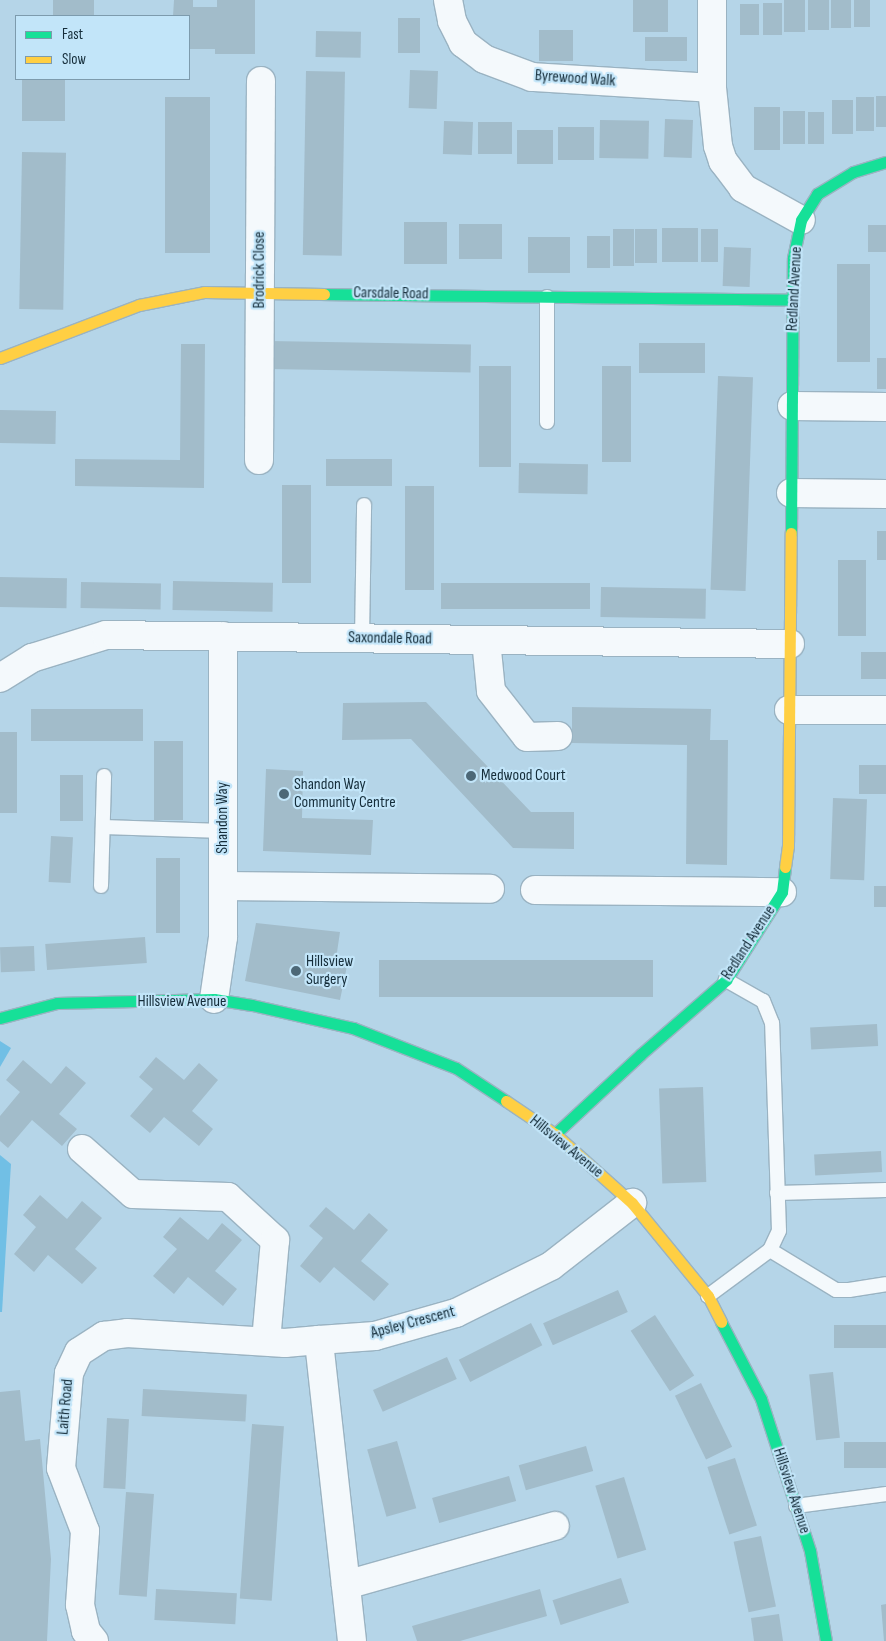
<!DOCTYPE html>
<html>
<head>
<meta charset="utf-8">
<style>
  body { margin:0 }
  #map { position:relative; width:886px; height:1641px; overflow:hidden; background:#b5d5e8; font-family:"Sofia Sans Condensed",sans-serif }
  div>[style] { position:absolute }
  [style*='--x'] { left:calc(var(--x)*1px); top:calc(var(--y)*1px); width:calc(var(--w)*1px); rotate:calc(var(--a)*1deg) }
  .green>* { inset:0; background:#71bfe5 }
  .building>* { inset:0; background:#a2bcca; transform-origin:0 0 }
  .roads { filter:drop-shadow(1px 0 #9ab3c2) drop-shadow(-1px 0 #9ab3c2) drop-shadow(0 1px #9ab3c2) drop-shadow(0 -1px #9ab3c2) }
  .lane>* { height:14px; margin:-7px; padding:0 7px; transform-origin:7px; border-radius:7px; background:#f4f9fc }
  .street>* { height:28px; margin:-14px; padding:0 14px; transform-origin:14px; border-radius:14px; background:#f4f9fc }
  .fast>* { height:11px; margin:-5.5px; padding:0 5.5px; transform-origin:5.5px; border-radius:5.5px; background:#16e098 }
  .slow>* { height:11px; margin:-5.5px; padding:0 5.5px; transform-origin:5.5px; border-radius:5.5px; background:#ffcf43 }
  .dots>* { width:14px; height:14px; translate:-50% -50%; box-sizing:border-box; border:2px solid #c2e5f9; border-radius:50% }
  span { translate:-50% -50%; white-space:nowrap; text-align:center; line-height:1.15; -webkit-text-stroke:4.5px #c2e5f9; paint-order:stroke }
  .street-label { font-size:16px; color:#152d3a }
  .poi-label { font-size:16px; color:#152d3a }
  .left { translate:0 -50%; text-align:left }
  .legend { position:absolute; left:15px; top:15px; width:175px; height:65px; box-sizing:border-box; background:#c2e5f9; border:1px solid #7d9bad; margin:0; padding:6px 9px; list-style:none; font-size:15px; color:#152d3a }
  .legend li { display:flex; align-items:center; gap:10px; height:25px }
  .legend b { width:25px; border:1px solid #7d9bad }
</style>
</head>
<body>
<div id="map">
  <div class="green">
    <i style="clip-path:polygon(0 1041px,11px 1048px,0 1067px)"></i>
    <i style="clip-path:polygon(0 1155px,11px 1164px,2px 1312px,0 1312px)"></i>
  </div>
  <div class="building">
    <i style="left:53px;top:0;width:41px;height:16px"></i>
    <i style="clip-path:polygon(174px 0,193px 0,193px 7px,217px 7px,217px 0,255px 0,255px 54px,215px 54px,215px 49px,189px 49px,189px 16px,173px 16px)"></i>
    <i style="left:633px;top:0;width:35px;height:32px"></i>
    <i style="left:784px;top:0;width:21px;height:32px"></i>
    <i style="left:808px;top:0;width:21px;height:30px"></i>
    <i style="left:831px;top:0;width:20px;height:28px"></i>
    <i style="left:854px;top:0;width:16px;height:27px"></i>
    <i style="left:763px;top:3px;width:19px;height:32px"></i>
    <i style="left:740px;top:4px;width:19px;height:31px"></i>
    <i style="left:398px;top:18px;width:22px;height:35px"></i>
    <i style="left:539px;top:30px;width:34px;height:31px"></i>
    <i style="left:316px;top:31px;width:45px;height:26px;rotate:1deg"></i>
    <i style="left:645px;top:37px;width:42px;height:24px"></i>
    <i style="left:410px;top:70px;width:28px;height:38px;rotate:2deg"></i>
    <i style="left:306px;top:71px;width:39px;height:184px;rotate:1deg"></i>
    <i style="left:22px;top:79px;width:43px;height:42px"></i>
    <i style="left:876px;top:96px;width:10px;height:31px"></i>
    <i style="left:165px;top:97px;width:45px;height:156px"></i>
    <i style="left:856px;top:97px;width:18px;height:34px"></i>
    <i style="left:832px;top:100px;width:21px;height:34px"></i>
    <i style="left:754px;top:107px;width:26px;height:43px"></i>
    <i style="left:783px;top:111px;width:22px;height:33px"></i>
    <i style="left:808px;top:112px;width:16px;height:32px"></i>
    <i style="left:665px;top:119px;width:28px;height:38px;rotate:2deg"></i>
    <i style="left:600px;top:120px;width:49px;height:38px;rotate:1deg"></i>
    <i style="left:444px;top:121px;width:29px;height:33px;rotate:2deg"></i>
    <i style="left:478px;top:122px;width:34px;height:32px"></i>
    <i style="left:558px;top:127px;width:36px;height:33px"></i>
    <i style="left:517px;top:130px;width:36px;height:34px"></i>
    <i style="left:22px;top:152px;width:44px;height:157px;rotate:1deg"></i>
    <i style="left:404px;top:222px;width:43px;height:42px"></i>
    <i style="left:459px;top:224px;width:43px;height:35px"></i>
    <i style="left:886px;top:225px;width:27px;height:18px;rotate:90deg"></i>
    <i style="left:662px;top:228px;width:36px;height:34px"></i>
    <i style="left:613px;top:229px;width:21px;height:37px"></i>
    <i style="left:635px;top:229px;width:22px;height:34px"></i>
    <i style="left:701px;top:229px;width:17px;height:33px"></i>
    <i style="left:587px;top:236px;width:23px;height:32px"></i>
    <i style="left:528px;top:237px;width:42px;height:36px"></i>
    <i style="left:724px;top:247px;width:27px;height:39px;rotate:2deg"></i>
    <i style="left:837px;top:264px;width:33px;height:98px"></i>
    <i style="left:269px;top:341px;width:202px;height:28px;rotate:1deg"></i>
    <i style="left:639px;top:343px;width:66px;height:30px"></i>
    <i style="clip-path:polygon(181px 344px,205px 344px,204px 488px,75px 486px,75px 459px,180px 460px)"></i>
    <i style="left:877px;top:358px;width:9px;height:31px"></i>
    <i style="left:479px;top:366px;width:32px;height:101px"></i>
    <i style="left:602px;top:366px;width:29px;height:96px"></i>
    <i style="left:718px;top:376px;width:35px;height:214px;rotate:2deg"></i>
    <i style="left:0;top:410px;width:56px;height:33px;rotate:1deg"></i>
    <i style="left:326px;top:459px;width:66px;height:27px"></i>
    <i style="left:519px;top:463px;width:69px;height:30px;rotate:1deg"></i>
    <i style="left:282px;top:485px;width:29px;height:98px"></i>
    <i style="left:405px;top:486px;width:29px;height:104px"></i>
    <i style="left:877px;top:531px;width:9px;height:29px"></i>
    <i style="left:838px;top:560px;width:28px;height:76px"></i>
    <i style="left:0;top:577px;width:67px;height:30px;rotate:1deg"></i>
    <i style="left:173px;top:581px;width:100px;height:29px;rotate:1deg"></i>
    <i style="left:81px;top:582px;width:80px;height:26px;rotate:1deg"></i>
    <i style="left:441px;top:583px;width:149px;height:26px"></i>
    <i style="left:601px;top:587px;width:105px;height:30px;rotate:1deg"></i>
    <i style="left:886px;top:652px;width:27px;height:25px;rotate:90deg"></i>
    <i style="clip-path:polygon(426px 702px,531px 812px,574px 812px,574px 849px,513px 848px,411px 739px,342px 740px,343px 703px)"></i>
    <i style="clip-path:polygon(572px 707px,711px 709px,710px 740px,728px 740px,727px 865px,686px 864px,687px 745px,572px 743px)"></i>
    <i style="left:31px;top:709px;width:112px;height:32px"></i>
    <i style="left:0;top:732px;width:17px;height:81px"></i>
    <i style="left:154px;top:741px;width:29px;height:79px"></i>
    <i style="left:859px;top:765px;width:27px;height:29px"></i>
    <i style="clip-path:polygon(266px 769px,303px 771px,302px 818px,373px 820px,371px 855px,263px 851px)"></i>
    <i style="left:60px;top:775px;width:23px;height:46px"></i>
    <i style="left:833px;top:798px;width:34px;height:81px;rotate:2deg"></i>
    <i style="left:51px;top:836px;width:22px;height:46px;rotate:3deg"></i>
    <i style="left:156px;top:858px;width:24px;height:75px"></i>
    <i style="left:874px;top:886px;width:12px;height:21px"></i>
    <i style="clip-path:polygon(256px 923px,340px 932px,336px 959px,348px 961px,340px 1000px,245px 981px)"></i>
    <i style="left:145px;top:937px;width:26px;height:100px;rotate:86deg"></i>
    <i style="left:34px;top:946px;width:25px;height:34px;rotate:88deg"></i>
    <i style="left:379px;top:960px;width:274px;height:37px"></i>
    <i style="left:877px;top:1024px;width:22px;height:67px;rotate:87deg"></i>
    <i style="clip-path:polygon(156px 1057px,184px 1080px,199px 1063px,218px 1080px,192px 1111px,213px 1129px,199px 1146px,164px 1117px,150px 1133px,130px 1116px,153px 1089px,139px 1077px)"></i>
    <i style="clip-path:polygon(23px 1060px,51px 1084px,66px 1066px,86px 1083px,59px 1114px,77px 1129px,62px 1146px,32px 1120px,8px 1148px,0 1141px,0 1116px,20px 1092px,6px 1080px)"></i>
    <i style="left:703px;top:1087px;width:95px;height:44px;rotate:88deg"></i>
    <i style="left:881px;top:1151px;width:21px;height:67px;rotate:87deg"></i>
    <i style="clip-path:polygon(40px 1195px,67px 1219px,82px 1201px,102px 1218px,75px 1249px,97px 1268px,82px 1284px,48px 1255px,34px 1272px,14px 1254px,36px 1227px,23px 1215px)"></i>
    <i style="clip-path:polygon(326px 1207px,354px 1230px,369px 1213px,388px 1230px,361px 1261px,389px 1284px,374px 1301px,334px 1267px,320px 1283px,300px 1266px,323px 1238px,309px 1226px)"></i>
    <i style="clip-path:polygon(180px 1217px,208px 1240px,222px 1223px,242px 1240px,215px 1271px,237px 1289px,223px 1306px,188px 1277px,174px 1294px,153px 1276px,177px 1249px,163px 1237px)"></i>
    <i style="left:618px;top:1290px;width:24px;height:82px;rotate:66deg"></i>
    <i style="left:655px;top:1315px;width:72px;height:29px;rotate:57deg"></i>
    <i style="left:531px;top:1323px;width:25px;height:81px;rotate:63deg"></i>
    <i style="left:886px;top:1325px;width:23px;height:52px;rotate:90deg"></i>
    <i style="left:447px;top:1357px;width:24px;height:81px;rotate:66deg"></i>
    <i style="left:833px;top:1372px;width:66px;height:24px;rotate:84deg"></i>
    <i style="left:701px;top:1383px;width:71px;height:29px;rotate:64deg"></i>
    <i style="left:143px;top:1389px;width:104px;height:27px;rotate:3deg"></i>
    <i style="clip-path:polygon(20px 1390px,25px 1441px,40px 1439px,51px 1559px,47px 1641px,0 1641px,0 1392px)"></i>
    <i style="left:107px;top:1418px;width:22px;height:70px;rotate:3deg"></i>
    <i style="left:252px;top:1424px;width:32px;height:175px;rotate:4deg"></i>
    <i style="left:397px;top:1441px;width:70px;height:31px;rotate:74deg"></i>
    <i style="left:886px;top:1442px;width:26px;height:42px;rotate:90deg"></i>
    <i style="left:586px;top:1446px;width:26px;height:70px;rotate:74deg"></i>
    <i style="left:735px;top:1458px;width:71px;height:29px;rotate:72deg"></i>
    <i style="left:509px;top:1476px;width:26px;height:80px;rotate:74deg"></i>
    <i style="left:624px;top:1477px;width:76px;height:30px;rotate:73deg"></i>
    <i style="left:126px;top:1492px;width:28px;height:103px;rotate:4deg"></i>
    <i style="left:761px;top:1536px;width:72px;height:28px;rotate:78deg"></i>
    <i style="left:621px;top:1578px;width:26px;height:72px;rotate:72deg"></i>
    <i style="left:156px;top:1589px;width:81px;height:31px;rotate:3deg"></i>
    <i style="clip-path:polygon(540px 1589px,547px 1616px,460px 1641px,417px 1641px,412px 1626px)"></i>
    <i style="clip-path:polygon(886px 1604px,886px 1641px,884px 1641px,881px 1605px)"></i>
    <i style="clip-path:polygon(779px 1614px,783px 1641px,754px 1641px,751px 1618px)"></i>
  </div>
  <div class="roads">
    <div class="lane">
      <i style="--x:547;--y:422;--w:125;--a:-90"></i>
      <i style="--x:362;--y:639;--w:134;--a:-89.1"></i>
      <i style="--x:103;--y:827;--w:120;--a:1.9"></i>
      <i style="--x:101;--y:886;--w:110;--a:-88.4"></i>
      <i style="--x:777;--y:1193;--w:109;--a:-1.6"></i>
      <i style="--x:770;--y:1250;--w:77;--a:31.2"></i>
      <i style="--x:836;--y:1290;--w:13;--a:0"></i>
      <i style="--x:849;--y:1290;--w:37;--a:-9"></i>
      <i style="--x:708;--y:1296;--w:77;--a:-36.6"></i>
      <i style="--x:770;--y:1250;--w:21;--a:-65"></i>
      <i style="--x:779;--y:1231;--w:208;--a:-91.9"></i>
      <i style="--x:772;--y:1023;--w:24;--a:-112"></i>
      <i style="--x:763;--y:1001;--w:43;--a:-150.4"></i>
      <i style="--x:796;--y:1506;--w:91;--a:-7.6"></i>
    </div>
    <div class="street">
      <i style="--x:448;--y:0;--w:21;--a:79"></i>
      <i style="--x:452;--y:21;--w:25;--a:63"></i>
      <i style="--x:463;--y:43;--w:26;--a:37"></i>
      <i style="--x:484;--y:59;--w:51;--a:20.6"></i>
      <i style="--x:532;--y:77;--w:180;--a:3.5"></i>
      <i style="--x:712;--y:0;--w:88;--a:90"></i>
      <i style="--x:712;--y:88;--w:58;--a:84.1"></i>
      <i style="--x:718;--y:146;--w:16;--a:72"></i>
      <i style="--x:723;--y:161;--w:34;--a:53"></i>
      <i style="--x:743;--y:188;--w:66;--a:28.9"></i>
      <i style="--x:792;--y:406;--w:94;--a:0.6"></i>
      <i style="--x:259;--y:460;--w:379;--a:-89.7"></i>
      <i style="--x:791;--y:493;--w:95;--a:0.6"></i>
      <i style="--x:486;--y:640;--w:51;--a:84.4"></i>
      <i style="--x:491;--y:691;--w:58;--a:52"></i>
      <i style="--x:527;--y:737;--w:31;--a:-2"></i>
      <i style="--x:0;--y:678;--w:38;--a:-32"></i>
      <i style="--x:32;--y:658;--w:77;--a:-17.3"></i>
      <i style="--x:106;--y:635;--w:684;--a:0.75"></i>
      <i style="--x:789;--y:710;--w:97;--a:0"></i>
      <i style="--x:223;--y:886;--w:267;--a:0.6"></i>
      <i style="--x:535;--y:890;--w:247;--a:0.5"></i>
      <i style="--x:214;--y:999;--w:63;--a:-81.7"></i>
      <i style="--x:223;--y:937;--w:301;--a:-90"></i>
      <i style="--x:82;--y:1149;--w:68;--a:41.4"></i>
      <i style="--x:133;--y:1194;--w:95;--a:1.8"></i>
      <i style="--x:228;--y:1197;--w:64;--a:42.5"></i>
      <i style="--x:275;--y:1240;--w:101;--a:95.1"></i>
      <i style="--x:346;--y:1585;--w:217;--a:-15.8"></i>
      <i style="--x:94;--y:1641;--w:13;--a:-129"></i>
      <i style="--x:86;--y:1631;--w:27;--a:-103"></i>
      <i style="--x:80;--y:1605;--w:74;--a:-86.1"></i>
      <i style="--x:85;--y:1531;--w:67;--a:-110.9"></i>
      <i style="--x:61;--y:1468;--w:95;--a:-85.2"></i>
      <i style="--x:69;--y:1373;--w:23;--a:-65"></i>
      <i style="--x:79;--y:1352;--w:30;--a:-33"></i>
      <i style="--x:104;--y:1336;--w:23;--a:-7"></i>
      <i style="--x:127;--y:1333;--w:158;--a:3.6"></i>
      <i style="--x:285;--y:1343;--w:34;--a:-5"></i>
      <i style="--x:352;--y:1641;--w:303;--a:-96.3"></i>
      <i style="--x:319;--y:1340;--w:56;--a:-4.1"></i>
      <i style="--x:375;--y:1336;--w:84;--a:-15.9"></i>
      <i style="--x:456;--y:1313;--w:106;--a:-26.3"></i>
      <i style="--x:551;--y:1266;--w:103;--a:-37.9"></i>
    </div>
    <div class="fast">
      <i style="--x:324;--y:294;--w:469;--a:0.7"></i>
      <i style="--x:791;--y:533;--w:275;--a:-89.6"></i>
      <i style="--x:793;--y:258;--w:39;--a:-78"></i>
      <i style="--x:801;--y:220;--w:31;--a:-58"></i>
      <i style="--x:817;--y:194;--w:42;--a:-31.4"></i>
      <i style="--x:853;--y:172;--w:34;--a:-17"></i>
      <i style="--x:0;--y:1018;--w:59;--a:-14.7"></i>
      <i style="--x:57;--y:1003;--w:157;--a:-1.5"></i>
      <i style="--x:214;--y:999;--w:38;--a:9"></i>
      <i style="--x:252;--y:1005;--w:104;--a:12.8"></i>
      <i style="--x:353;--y:1028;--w:110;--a:21.2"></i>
      <i style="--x:456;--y:1068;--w:60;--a:33.4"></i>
      <i style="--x:555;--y:1134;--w:117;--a:-42.9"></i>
      <i style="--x:641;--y:1054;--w:113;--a:-41"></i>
      <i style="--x:726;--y:980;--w:104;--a:-57.5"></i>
      <i style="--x:782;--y:892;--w:25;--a:-83"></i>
      <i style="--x:721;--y:1322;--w:87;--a:62.5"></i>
      <i style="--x:761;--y:1399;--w:160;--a:72.1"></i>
      <i style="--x:810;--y:1551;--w:91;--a:79.9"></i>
    </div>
    <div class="slow">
      <i style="--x:0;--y:358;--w:149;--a:-20.9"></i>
      <i style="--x:139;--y:305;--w:66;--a:-11.3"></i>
      <i style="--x:204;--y:292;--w:120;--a:1"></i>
      <i style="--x:785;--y:867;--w:21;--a:-82"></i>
      <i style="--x:788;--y:846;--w:313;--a:-89.5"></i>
      <i style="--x:506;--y:1101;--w:59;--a:34"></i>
      <i style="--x:555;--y:1134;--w:103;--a:41.9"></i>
      <i style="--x:632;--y:1203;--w:120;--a:50.7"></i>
      <i style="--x:708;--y:1296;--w:29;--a:63"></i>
    </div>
  </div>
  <div class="dots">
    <i style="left:471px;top:776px;background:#4d6877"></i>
    <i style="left:284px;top:794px;background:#4d6877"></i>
    <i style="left:296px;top:971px;background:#4d6877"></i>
  </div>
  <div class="street-label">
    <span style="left:575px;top:79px;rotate:4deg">Byrewood Walk</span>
    <span style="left:260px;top:270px;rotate:-90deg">Brodrick Close</span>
    <span style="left:795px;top:289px;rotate:-87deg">Redland Avenue</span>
    <span style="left:391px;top:294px;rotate:1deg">Carsdale Road</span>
    <span style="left:390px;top:639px;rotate:1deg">Saxondale Road</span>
    <span style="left:223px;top:818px;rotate:-90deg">Shandon Way</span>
    <span style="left:749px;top:943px;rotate:-57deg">Redland Avenue</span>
    <span style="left:182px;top:1002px">Hillsview Avenue</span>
    <span style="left:566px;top:1147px;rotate:39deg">Hillsview Avenue</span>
    <span style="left:413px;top:1323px;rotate:-15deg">Apsley Crescent</span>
    <span style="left:66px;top:1407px;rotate:-85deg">Laith Road</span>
    <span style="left:791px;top:1491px;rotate:72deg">Hillsview Avenue</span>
  </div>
  <div class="poi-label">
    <span class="left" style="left:481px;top:776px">Medwood Court</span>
    <span class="left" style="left:294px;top:794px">Shandon Way<br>Community Centre</span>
    <span class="left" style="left:306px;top:971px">Hillsview<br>Surgery</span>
  </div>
  <ul class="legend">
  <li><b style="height:6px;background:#16e098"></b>Fast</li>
  <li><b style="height:6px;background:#ffcf43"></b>Slow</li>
  </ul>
</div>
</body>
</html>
